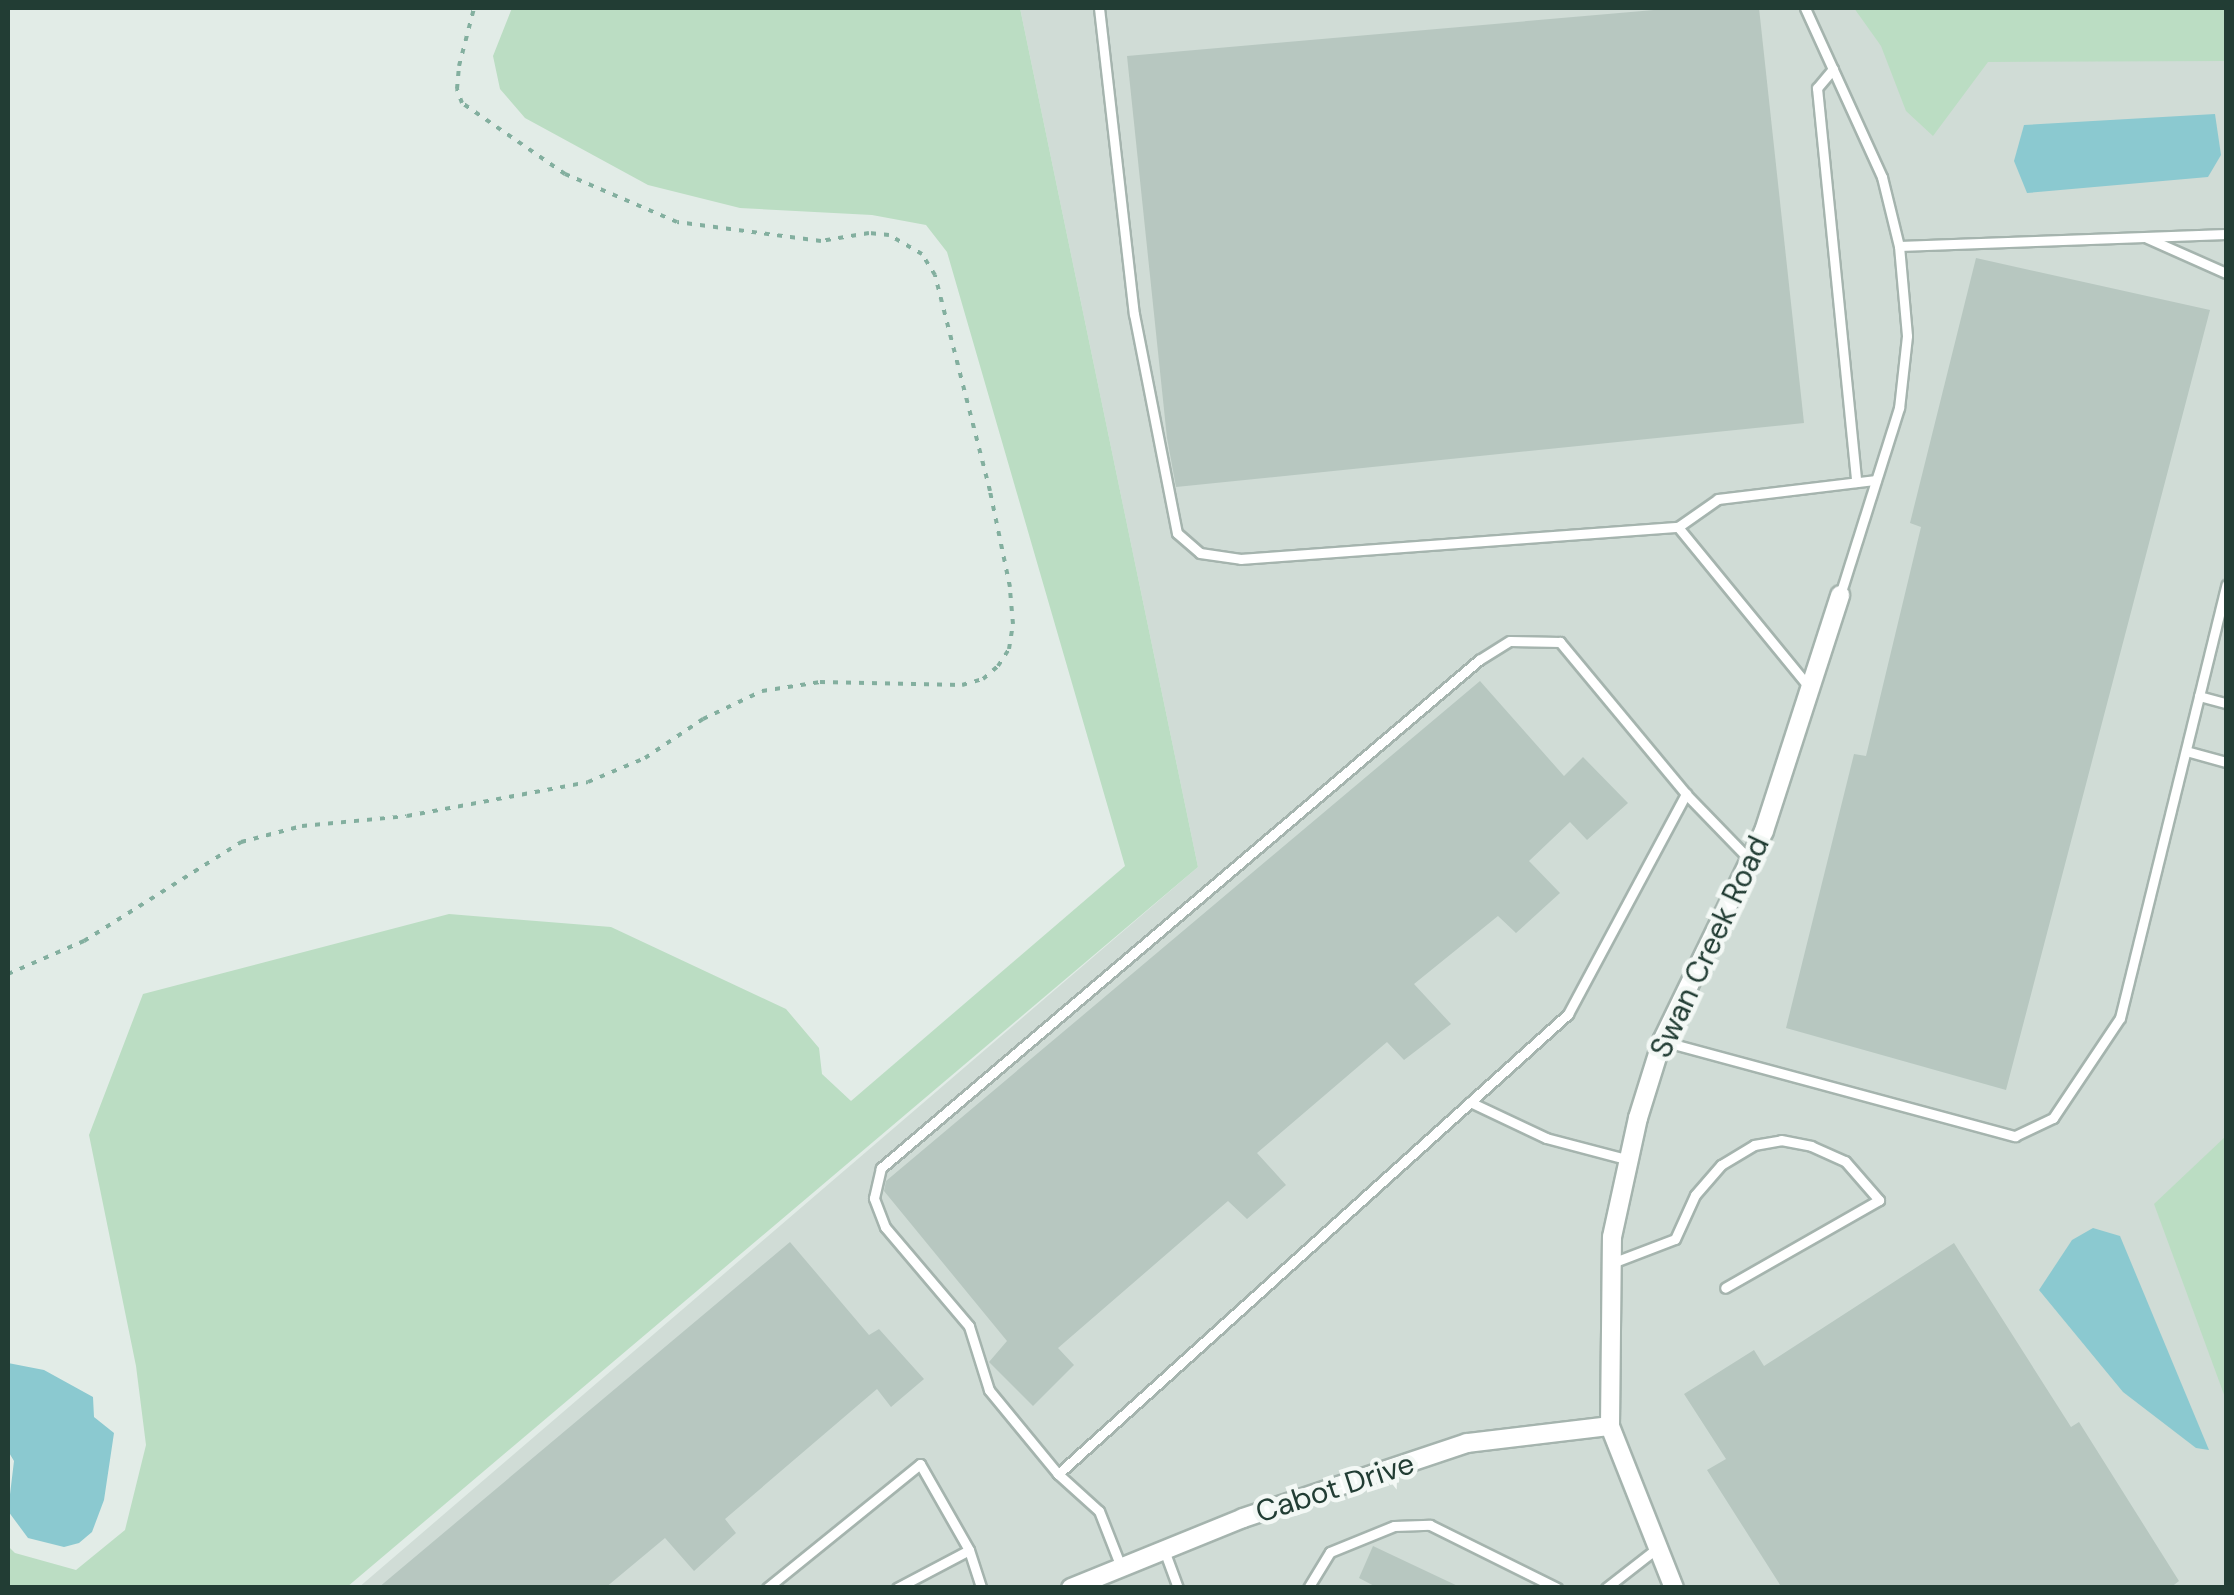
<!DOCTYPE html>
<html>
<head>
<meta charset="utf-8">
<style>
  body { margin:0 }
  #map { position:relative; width:2234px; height:1595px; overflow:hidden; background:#e2ece7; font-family:"DM Sans",sans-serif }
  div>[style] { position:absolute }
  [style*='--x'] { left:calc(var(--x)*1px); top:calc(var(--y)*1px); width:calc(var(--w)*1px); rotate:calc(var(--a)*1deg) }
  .built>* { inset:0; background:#d0dcd6 }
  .green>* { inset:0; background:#bbddc3 }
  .water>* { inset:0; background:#8bc9d0 }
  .building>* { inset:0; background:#b7c7c0 }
  .path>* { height:4px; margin-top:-2px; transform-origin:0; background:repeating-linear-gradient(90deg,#83af9f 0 5px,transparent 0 13px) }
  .roads { filter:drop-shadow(2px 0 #a5b4ae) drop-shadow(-2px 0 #a5b4ae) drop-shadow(0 2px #a5b4ae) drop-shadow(0 -2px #a5b4ae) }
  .service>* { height:9px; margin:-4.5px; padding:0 4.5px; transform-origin:4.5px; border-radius:4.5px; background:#fff }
  .minor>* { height:18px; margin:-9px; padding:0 9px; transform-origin:9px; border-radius:9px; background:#fff }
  span { translate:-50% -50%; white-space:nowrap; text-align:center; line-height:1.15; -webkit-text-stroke:9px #f3f8f5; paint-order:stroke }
  .street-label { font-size:30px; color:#223d34 }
  .frame { position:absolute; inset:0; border:10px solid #223d34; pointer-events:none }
</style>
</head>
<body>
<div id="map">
  <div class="built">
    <i style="clip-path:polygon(1020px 8px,2226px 8px,2226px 1587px,358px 1588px,1198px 867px)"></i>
  </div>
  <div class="green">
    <i style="clip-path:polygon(512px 8px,1020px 8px,1198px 867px,347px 1587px,8px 1587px,8px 1546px,15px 1553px,76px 1570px,125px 1530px,146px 1445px,136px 1366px,89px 1135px,143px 994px,449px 914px,611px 927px,786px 1009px,819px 1048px,822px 1074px,851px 1101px,1125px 866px,947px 252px,926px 225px,872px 215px,740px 208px,648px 185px,525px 118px,500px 89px,493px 56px)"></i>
    <i style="clip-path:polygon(1854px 8px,2226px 8px,2226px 61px,1988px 62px,1933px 136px,1906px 111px,1881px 46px)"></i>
    <i style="clip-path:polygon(2226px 1136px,2226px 1400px,2154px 1204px)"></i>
  </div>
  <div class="water">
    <i style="clip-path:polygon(2215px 114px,2221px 155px,2208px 177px,2027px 193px,2014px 161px,2024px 125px)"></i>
    <i style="clip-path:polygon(2093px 1228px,2120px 1236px,2209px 1450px,2196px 1448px,2123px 1392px,2039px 1290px,2072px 1240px)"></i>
    <i style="clip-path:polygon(8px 1363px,44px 1370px,93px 1397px,94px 1417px,114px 1433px,104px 1500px,92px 1532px,79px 1543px,64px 1547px,28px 1538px,8px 1511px,14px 1461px,8px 1451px)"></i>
  </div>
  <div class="building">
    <i style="clip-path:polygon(1677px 8px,1759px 8px,1804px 423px,1176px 487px,1167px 438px,1127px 56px)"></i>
    <i style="clip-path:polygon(1976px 258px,2210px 310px,2006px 1090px,1786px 1028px,1854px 754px,1866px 756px,1921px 527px,1910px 523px)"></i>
    <i style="clip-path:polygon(1480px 681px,1564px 776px,1583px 757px,1628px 803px,1587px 840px,1570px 822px,1529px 861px,1560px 893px,1516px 933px,1498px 916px,1414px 984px,1451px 1024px,1404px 1060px,1387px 1042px,1257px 1153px,1286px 1185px,1247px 1219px,1228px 1201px,1058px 1348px,1074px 1365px,1033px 1406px,989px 1362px,1007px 1341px,884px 1191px,886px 1181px)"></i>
    <i style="clip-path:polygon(790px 1242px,869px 1335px,879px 1329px,924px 1379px,891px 1407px,877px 1389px,725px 1519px,736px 1533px,694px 1571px,665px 1538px,605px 1588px,378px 1588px)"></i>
    <i style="clip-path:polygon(1954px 1243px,2071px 1427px,2079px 1422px,2179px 1581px,2170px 1588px,1782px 1588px,1707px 1470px,1726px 1459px,1684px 1394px,1754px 1350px,1764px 1366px)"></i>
    <i style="clip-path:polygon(1373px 1546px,1462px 1588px,1378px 1588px,1359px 1578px)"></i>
  </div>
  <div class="path">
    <i style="--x:8;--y:974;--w:83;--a:-23.5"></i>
    <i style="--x:84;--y:941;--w:186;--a:-32.2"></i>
    <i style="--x:241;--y:842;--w:63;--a:-14.7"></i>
    <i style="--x:302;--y:826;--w:105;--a:-5.4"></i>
    <i style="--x:407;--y:816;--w:184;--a:-10.6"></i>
    <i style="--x:588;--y:782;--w:62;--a:-22.8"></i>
    <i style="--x:645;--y:758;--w:70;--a:-33.9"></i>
    <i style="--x:703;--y:719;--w:65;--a:-25.4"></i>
    <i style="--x:762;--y:691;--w:59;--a:-8.8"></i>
    <i style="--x:820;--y:682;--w:142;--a:1.2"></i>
    <i style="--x:962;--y:685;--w:22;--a:-16"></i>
    <i style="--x:983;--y:679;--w:20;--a:-41"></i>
    <i style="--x:998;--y:666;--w:20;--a:-57"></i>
    <i style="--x:1009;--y:649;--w:25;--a:-81"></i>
    <i style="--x:1013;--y:624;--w:37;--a:-95"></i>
    <i style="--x:1010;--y:587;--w:98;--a:-101.8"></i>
    <i style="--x:990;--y:491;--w:223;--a:-104.3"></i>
    <i style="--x:935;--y:275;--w:25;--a:-122"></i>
    <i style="--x:922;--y:254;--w:38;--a:-150"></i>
    <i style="--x:889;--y:235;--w:20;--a:-174"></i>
    <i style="--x:869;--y:233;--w:49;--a:170.5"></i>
    <i style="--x:821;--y:241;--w:145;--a:-172.5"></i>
    <i style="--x:677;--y:222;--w:122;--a:-156.8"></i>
    <i style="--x:565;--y:174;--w:125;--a:-145.4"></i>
    <i style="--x:462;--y:103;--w:15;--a:-110"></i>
    <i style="--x:457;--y:89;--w:23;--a:-85"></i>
    <i style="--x:459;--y:66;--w:60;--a:-75.5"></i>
  </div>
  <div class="roads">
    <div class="service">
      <i style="--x:1099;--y:8;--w:308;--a:83.5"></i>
      <i style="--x:1134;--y:314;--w:223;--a:78.9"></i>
      <i style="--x:1177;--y:533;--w:30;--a:41"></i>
      <i style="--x:1200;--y:553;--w:41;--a:8.3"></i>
      <i style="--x:1241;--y:559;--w:438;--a:-4.2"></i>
      <i style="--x:1678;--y:527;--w:205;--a:50.7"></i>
      <i style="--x:1805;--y:8;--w:186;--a:65.5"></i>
      <i style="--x:1882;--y:177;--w:71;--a:76.2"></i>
      <i style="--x:1899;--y:246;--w:90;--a:84.9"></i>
      <i style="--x:1907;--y:336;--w:72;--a:96.3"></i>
      <i style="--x:1899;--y:408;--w:196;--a:107.5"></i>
      <i style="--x:1833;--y:69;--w:25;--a:130"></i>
      <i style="--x:1817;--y:88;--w:396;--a:84.3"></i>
      <i style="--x:2147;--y:238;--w:86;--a:23.9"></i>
      <i style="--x:1899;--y:246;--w:327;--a:-2.1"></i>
      <i style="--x:1678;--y:527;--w:49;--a:-35"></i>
      <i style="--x:1718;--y:499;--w:159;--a:-6.9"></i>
      <i style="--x:2199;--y:696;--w:28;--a:15"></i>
      <i style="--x:2186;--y:751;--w:41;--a:15.4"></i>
      <i style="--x:1662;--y:1041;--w:366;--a:15.1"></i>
      <i style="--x:2015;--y:1136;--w:42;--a:-25.3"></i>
      <i style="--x:2053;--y:1118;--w:120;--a:-56.2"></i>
      <i style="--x:2120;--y:1018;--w:446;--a:-76.2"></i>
      <i style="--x:1470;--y:1102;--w:84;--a:25.3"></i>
      <i style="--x:1546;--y:1138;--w:86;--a:14.8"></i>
      <i style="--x:1612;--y:1263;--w:67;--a:-20.9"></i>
      <i style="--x:1675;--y:1239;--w:48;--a:-65.6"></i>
      <i style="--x:1695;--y:1195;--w:40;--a:-49"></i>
      <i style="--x:1721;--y:1165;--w:39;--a:-31"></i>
      <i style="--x:1754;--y:1145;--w:27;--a:-10"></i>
      <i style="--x:1781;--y:1140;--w:31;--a:11"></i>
      <i style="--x:1811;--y:1146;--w:37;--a:24"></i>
      <i style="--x:1845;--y:1161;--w:52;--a:48.9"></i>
      <i style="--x:1879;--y:1200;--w:177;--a:150.3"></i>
      <i style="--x:1058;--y:1474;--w:687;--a:-42.05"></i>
      <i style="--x:1568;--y:1014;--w:250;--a:-61.8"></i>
      <i style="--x:1164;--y:1550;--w:40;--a:69.8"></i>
      <i style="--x:1121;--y:1567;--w:60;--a:-111.4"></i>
      <i style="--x:1099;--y:1511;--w:55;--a:-137.9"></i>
      <i style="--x:1058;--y:1474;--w:109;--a:-129.4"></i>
      <i style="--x:989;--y:1390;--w:67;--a:-107.4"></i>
      <i style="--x:969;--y:1326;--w:130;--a:-130.3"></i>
      <i style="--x:885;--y:1227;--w:31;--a:-111"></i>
      <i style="--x:874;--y:1198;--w:31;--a:-77"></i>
      <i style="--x:881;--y:1168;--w:785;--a:-40.35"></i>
      <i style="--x:1479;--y:660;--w:36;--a:-32"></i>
      <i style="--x:1510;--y:641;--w:50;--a:1.1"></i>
      <i style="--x:1560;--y:642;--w:197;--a:50.3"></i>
      <i style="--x:1686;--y:794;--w:91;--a:45.9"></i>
      <i style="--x:767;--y:1588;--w:197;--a:-39"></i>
      <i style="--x:920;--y:1464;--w:99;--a:60.3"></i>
      <i style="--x:969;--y:1550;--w:40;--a:72"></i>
      <i style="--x:897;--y:1588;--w:81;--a:-27.8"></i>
      <i style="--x:1308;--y:1588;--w:42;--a:-58.6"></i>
      <i style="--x:1330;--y:1552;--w:69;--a:-22.1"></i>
      <i style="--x:1394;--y:1526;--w:36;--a:-2"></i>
      <i style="--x:1430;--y:1525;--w:142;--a:26.4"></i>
      <i style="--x:1606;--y:1588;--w:63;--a:-38"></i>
    </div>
    <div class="minor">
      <i style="--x:1071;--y:1588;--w:186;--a:-22.1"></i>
      <i style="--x:1243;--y:1518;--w:236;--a:-18.5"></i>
      <i style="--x:1467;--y:1443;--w:144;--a:-6.8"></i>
      <i style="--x:1674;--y:1588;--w:174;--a:-111.6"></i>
      <i style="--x:1610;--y:1426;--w:189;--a:-89.4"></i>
      <i style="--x:1612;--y:1237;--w:122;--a:-77.7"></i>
      <i style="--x:1638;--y:1118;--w:81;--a:-72.7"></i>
      <i style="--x:1662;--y:1041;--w:233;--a:-64.1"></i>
      <i style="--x:1764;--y:831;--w:248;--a:-72.1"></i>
    </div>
  </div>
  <div class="street-label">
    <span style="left:1710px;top:947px;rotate:-65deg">Swan Creek Road</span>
    <span style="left:1335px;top:1488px;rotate:-18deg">Cabot Drive</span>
  </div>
  <div class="frame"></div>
</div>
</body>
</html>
